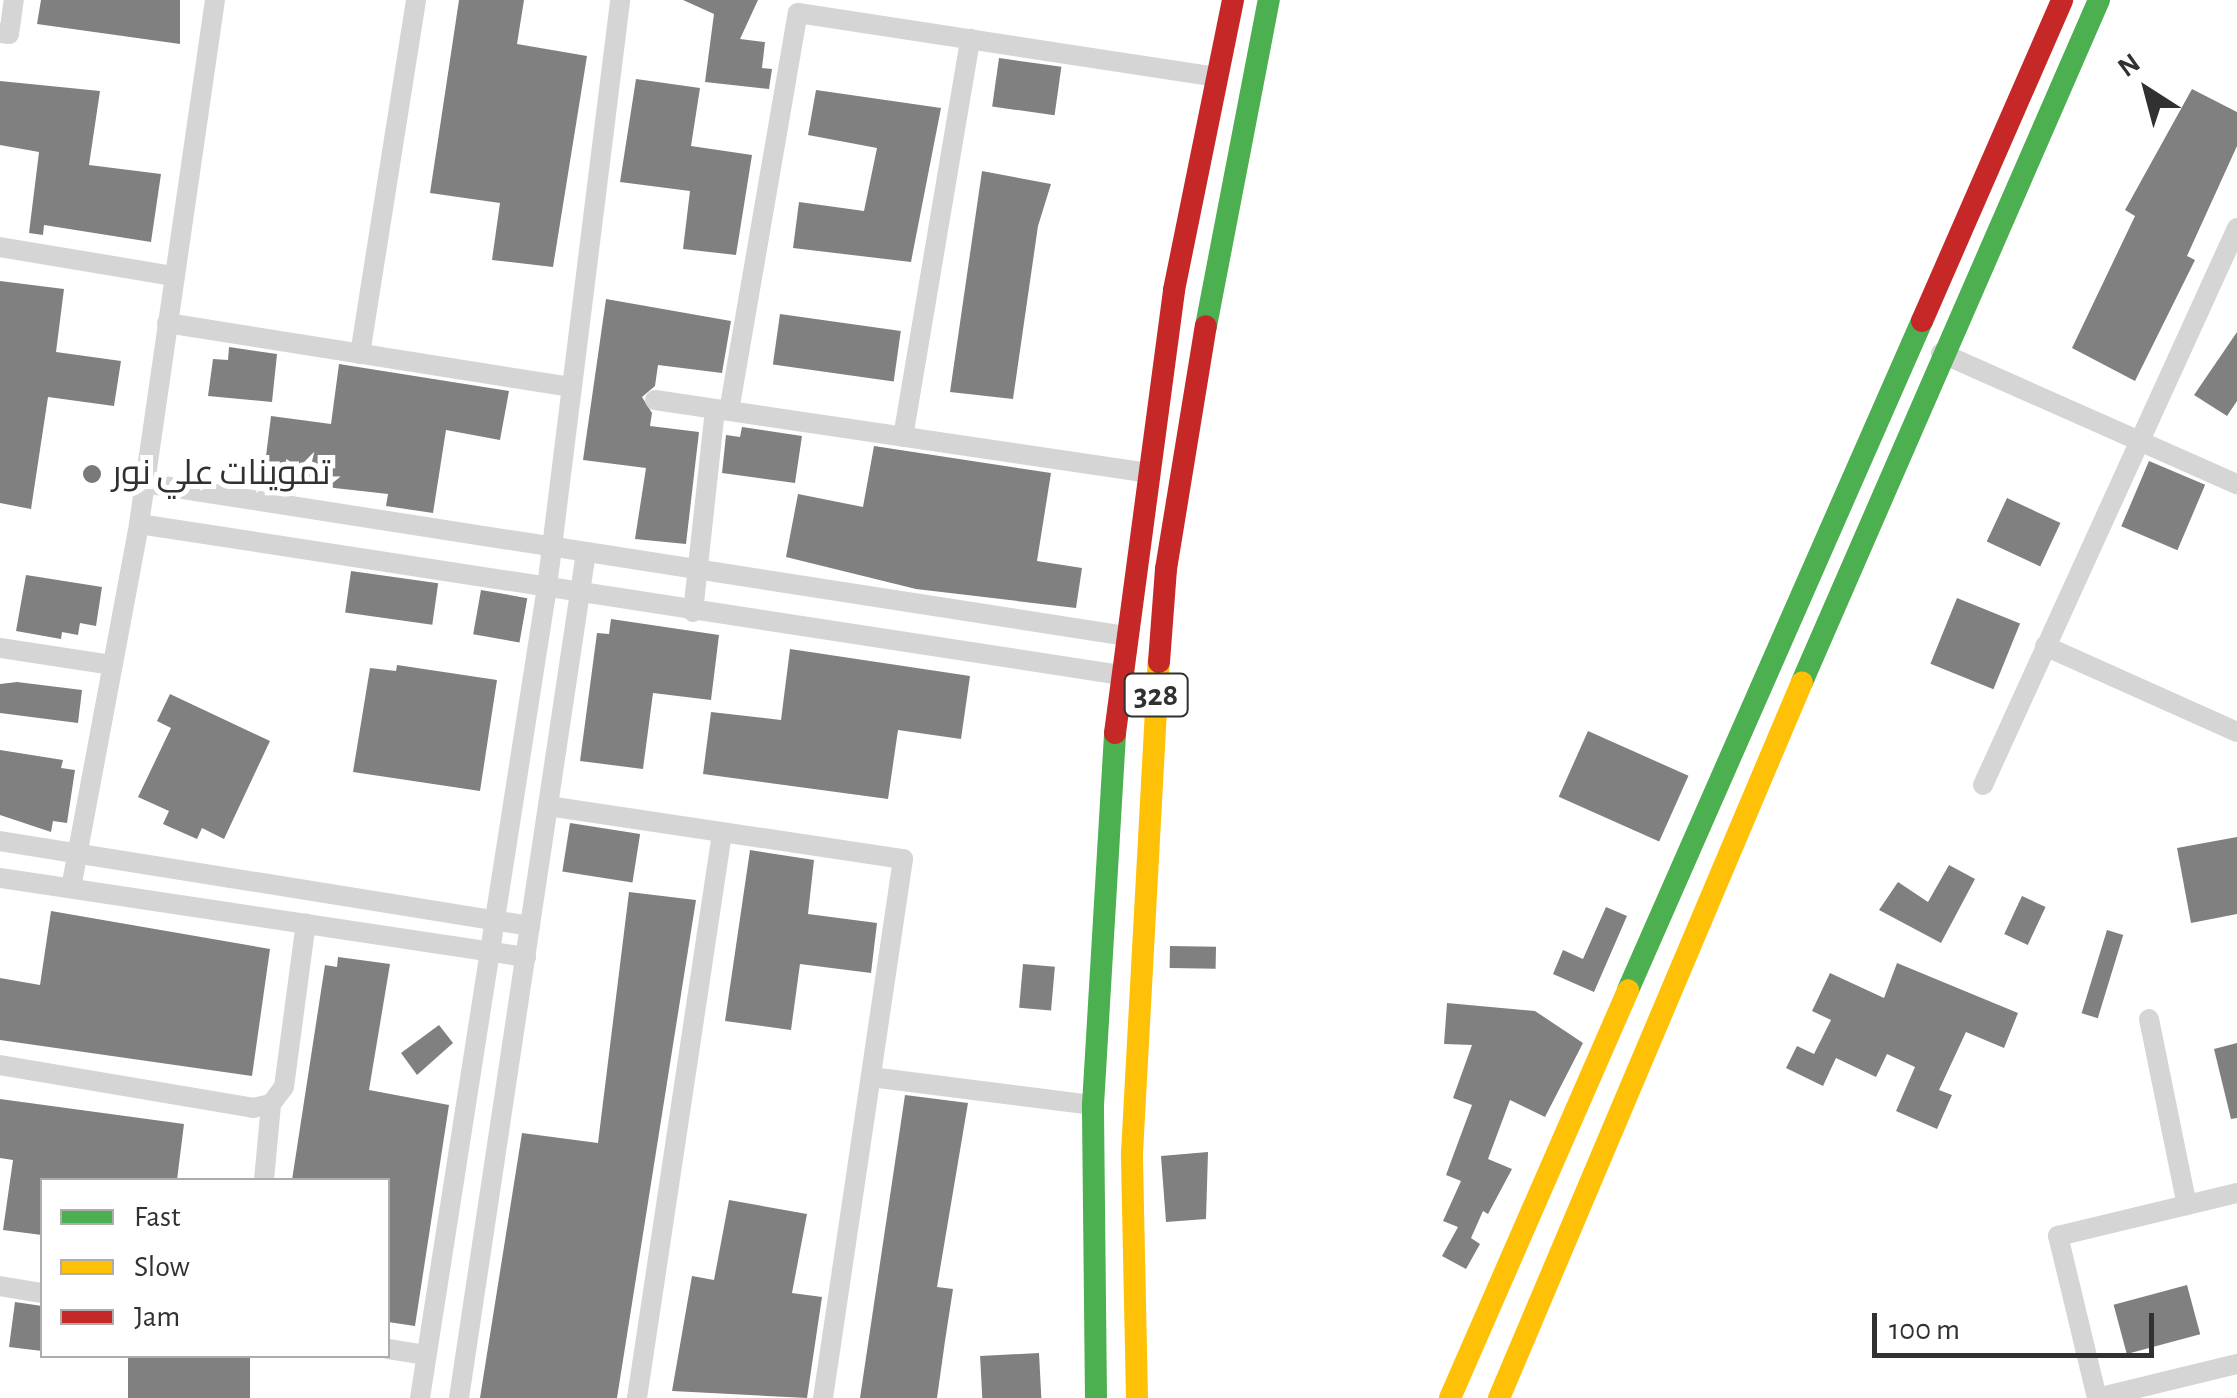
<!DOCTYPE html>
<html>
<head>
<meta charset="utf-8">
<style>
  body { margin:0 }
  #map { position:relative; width:2237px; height:1398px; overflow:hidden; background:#fff; font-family:"Alegreya Sans",Cairo,sans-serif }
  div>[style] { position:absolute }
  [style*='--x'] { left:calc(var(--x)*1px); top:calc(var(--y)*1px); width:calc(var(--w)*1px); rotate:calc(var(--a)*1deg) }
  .building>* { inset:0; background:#808080; transform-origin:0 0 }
  .street>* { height:20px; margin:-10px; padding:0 10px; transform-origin:10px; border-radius:10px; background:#d5d5d5 }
  .fast>* { height:22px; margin:-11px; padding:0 11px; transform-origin:11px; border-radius:11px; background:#4caf50 }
  .slow>* { height:22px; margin:-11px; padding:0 11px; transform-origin:11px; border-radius:11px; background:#ffc107 }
  .jam>* { height:22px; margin:-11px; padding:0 11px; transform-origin:11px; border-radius:11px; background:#c62828 }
  .dots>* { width:28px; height:28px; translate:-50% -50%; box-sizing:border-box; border:5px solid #fff; border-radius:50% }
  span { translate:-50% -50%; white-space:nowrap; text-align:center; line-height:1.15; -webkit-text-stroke:10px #fff; paint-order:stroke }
  .shield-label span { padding:2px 8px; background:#fff; border:2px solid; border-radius:8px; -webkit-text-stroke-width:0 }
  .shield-label { font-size:32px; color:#313131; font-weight:700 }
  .poi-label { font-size:35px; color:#313131 }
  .left { translate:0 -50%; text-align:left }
  .legend { position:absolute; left:40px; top:1178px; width:350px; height:180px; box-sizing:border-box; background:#fff; border:2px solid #adadad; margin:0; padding:12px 18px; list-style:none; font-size:30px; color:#313131 }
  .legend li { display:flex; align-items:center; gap:20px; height:50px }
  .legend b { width:50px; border:2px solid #adadad }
  .north { position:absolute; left:2097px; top:40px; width:100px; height:100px; -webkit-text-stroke:8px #fff; paint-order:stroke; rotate:324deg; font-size:28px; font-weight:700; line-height:40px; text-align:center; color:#313131 }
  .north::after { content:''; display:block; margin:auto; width:35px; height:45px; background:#313131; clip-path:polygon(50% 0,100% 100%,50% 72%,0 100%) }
  .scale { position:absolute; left:1872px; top:1313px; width:282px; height:45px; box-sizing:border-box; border:5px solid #313131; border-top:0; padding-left:12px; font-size:30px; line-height:35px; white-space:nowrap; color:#313131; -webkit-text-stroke:8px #fff; paint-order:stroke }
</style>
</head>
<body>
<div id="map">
  <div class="building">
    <i style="clip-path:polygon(41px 0,180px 0,180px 44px,37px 24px)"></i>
    <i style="clip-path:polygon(459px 0,524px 0,517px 44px,587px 56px,553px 267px,492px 260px,500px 203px,430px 193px)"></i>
    <i style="clip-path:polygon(683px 0,758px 0,740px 39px,765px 42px,762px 68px,772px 69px,769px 89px,705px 82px,714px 14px)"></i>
    <i style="left:999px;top:58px;width:63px;height:49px;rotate:8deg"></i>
    <i style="clip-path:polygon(636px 79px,700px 88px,691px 146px,752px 155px,736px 255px,683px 249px,690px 191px,620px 182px)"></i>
    <i style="clip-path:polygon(0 81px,100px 91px,89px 165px,161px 174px,151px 242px,44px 225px,43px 235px,29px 233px,39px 152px,0 145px)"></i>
    <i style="clip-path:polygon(2192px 89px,2237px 112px,2237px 146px,2187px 256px,2195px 260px,2135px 381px,2072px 348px,2135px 216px,2125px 210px)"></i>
    <i style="clip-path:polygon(816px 90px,941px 108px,911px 262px,793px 248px,799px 202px,864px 211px,877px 148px,808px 135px)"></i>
    <i style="clip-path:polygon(982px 171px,1051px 184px,1038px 226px,1013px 399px,950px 392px)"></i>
    <i style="clip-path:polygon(0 281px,64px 289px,56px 352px,121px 361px,114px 406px,48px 397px,31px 509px,0 503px)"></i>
    <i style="clip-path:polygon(606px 299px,731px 321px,722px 373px,658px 365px,655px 386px,642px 397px,652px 413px,650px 426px,699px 432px,686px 544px,635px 539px,646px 468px,583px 460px)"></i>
    <i style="left:780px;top:314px;width:122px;height:51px;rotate:8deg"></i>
    <i style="clip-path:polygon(2237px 332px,2237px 401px,2227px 416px,2194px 395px)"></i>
    <i style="clip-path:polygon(229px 347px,277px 354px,272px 402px,208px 396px,213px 359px,228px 360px)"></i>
    <i style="clip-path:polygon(339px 364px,509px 391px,500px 440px,446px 430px,433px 513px,386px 506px,388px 494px,263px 480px,271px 416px,331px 424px)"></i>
    <i style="clip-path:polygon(742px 427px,802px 436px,795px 483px,722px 473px,726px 435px,740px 437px)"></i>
    <i style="clip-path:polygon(874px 446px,1051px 473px,1037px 561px,1082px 568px,1076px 608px,916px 589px,786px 557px,798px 494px,863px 507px)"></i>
    <i style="left:2149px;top:461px;width:61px;height:71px;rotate:23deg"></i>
    <i style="left:2007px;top:498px;width:59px;height:48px;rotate:25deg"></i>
    <i style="left:351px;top:571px;width:88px;height:42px;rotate:8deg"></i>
    <i style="clip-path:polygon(26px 575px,102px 587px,96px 626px,80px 623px,78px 635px,62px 632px,61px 639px,16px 631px)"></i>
    <i style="left:481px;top:590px;width:47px;height:45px;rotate:10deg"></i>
    <i style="left:1957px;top:598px;width:68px;height:71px;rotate:22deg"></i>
    <i style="clip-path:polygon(611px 619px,719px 635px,711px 700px,653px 693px,643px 769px,580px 761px,597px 633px,609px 634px)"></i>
    <i style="clip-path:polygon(790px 649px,970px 676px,961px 739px,898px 730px,888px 799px,703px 774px,711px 712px,781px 720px)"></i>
    <i style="clip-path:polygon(397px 665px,497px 680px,480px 791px,353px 772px,370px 668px,396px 671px)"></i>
    <i style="clip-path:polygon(17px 682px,82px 690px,78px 723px,0 713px,0 684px)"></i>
    <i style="clip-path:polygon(170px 694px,270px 741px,224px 839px,202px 828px,197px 839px,163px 824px,169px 811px,138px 797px,171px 728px,157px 721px)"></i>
    <i style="left:1588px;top:731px;width:110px;height:72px;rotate:24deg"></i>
    <i style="clip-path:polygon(0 750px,63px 760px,61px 768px,75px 770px,67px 823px,53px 821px,51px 832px,0 815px)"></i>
    <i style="left:570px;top:823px;width:71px;height:49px;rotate:9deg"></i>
    <i style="clip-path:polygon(2237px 837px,2237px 914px,2191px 923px,2177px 848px)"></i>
    <i style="clip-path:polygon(750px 850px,814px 860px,808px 914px,877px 923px,871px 973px,800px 964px,791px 1030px,725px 1021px)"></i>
    <i style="clip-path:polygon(1949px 865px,1975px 879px,1941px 943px,1879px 910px,1898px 882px,1928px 902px)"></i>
    <i style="clip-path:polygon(629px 892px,696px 900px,617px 1398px,480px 1398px,522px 1133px,598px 1143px)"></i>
    <i style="left:2022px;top:896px;width:26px;height:42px;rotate:25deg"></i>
    <i style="clip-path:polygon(1606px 907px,1627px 916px,1594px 992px,1553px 974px,1563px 950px,1583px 959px)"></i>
    <i style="clip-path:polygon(51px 911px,270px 949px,252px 1076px,0 1040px,0 978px,40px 985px)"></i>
    <i style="left:2107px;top:930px;width:17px;height:87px;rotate:17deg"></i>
    <i style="left:1170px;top:946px;width:46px;height:22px;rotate:1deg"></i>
    <i style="clip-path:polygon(338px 957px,390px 964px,369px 1090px,449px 1105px,415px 1326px,388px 1322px,388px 1180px,292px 1180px,325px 965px,337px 967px)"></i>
    <i style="clip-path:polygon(1897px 963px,2018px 1013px,2004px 1048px,1966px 1032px,1939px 1090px,1952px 1095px,1937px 1129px,1896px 1111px,1915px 1067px,1887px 1054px,1876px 1077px,1836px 1058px,1823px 1086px,1786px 1068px,1797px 1046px,1814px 1054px,1831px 1020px,1812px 1011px,1830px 973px,1884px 998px)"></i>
    <i style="left:1023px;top:964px;width:32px;height:44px;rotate:5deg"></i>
    <i style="clip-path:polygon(1447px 1003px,1535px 1011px,1583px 1043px,1545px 1117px,1510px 1100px,1488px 1159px,1512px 1169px,1488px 1214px,1483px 1211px,1471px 1238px,1480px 1244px,1466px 1269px,1442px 1256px,1458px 1227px,1443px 1221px,1461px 1181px,1446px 1175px,1472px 1105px,1453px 1098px,1472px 1045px,1444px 1044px)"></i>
    <i style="clip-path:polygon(439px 1025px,453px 1043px,417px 1075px,401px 1053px)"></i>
    <i style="clip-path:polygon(2237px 1043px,2237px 1118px,2231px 1119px,2214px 1049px)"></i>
    <i style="clip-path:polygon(905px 1095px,968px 1103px,937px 1287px,953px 1289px,945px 1341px,937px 1398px,860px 1398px)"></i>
    <i style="clip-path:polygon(0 1099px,184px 1124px,177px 1180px,42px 1180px,42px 1235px,3px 1230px,13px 1160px,0 1158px)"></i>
    <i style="clip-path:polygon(1208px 1152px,1206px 1219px,1166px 1222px,1161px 1156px)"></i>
    <i style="clip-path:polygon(729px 1200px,807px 1214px,792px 1293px,822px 1297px,807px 1398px,672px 1391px,692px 1276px,714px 1280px)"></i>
    <i style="left:2187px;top:1285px;width:51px;height:76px;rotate:75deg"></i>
    <i style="clip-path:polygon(15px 1302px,42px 1306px,42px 1351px,9px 1347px)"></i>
    <i style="left:1039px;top:1353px;width:45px;height:59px;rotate:87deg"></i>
    <i style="left:128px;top:1356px;width:122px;height:42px"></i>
  </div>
  <div class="street">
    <i style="--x:0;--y:33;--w:9;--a:6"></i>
    <i style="--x:9;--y:34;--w:34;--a:-82"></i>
    <i style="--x:0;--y:247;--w:176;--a:9.5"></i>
    <i style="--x:167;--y:323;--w:410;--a:9"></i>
    <i style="--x:572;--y:387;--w:390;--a:-82.9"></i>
    <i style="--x:1941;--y:353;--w:324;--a:23.9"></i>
    <i style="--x:360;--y:354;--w:358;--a:-81"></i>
    <i style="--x:655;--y:400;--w:497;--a:8.4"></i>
    <i style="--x:729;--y:411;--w:404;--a:-80.2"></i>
    <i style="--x:798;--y:13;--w:423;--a:8.7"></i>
    <i style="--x:903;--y:437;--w:404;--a:-80.4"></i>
    <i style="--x:144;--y:483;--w:993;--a:8.86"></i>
    <i style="--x:139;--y:524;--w:994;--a:8.74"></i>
    <i style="--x:693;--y:612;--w:204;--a:-83.8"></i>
    <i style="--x:2045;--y:646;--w:210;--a:24.1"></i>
    <i style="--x:0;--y:648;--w:114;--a:8.6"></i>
    <i style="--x:1983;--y:785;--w:612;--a:-65.49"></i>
    <i style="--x:548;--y:806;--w:359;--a:8.5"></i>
    <i style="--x:903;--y:859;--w:545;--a:98.44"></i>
    <i style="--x:0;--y:841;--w:537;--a:9.11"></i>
    <i style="--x:0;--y:878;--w:532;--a:8.54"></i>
    <i style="--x:71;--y:888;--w:370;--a:-79.4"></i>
    <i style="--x:139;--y:524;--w:529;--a:-81.75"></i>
    <i style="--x:2149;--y:1019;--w:190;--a:78.5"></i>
    <i style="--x:0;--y:1065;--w:257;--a:9.6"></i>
    <i style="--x:253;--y:1108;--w:18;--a:-13"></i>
    <i style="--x:271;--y:1104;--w:21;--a:-53"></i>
    <i style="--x:284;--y:1087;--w:165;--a:-82.4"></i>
    <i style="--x:871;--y:1077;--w:224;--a:7.2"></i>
    <i style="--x:264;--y:1180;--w:76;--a:-84.7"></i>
    <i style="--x:0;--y:1286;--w:43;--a:9.5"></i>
    <i style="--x:388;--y:1349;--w:39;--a:9"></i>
    <i style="--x:420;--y:1398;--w:821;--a:-81.1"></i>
    <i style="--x:547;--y:587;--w:202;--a:-82.9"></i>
    <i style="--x:459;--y:1398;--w:855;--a:-81.46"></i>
    <i style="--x:637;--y:1398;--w:571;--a:-81.44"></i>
    <i style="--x:2097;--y:1398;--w:167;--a:-103.5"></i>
    <i style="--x:2058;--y:1236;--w:184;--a:-13.5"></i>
    <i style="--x:2097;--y:1398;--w:144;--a:-13.7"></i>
  </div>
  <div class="fast">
    <i style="--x:1206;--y:326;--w:332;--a:-79.1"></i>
    <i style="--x:1802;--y:682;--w:744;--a:-66.47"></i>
    <i style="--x:1628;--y:990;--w:731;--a:-66.28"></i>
    <i style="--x:1096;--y:1398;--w:293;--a:-90.6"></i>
    <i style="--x:1093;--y:1105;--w:373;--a:-86.6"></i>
  </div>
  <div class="slow">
    <i style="--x:1137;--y:1398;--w:245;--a:-91.2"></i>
    <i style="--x:1132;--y:1153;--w:492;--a:-86.9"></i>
    <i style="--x:1450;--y:1398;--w:445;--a:-66.4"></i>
    <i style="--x:1499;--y:1398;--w:777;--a:-67.06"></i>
  </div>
  <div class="jam">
    <i style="--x:1922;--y:321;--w:350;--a:-66.4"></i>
    <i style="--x:1159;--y:662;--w:93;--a:-85.7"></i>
    <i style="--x:1166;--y:569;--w:246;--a:-80.7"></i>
    <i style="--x:1115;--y:733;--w:447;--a:-82.4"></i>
    <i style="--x:1174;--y:290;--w:296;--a:-78.5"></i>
  </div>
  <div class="dots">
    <i style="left:92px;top:474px;background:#797979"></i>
  </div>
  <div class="shield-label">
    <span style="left:1156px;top:695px">328</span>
  </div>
  <div class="poi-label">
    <span class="left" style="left:112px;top:474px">تموينات علي نور</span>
  </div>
  <ul class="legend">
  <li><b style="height:12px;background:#4caf50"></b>Fast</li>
  <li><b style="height:12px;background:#ffc107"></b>Slow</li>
  <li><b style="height:12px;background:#c62828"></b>Jam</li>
  </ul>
  <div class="north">N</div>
  <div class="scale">100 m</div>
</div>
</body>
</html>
